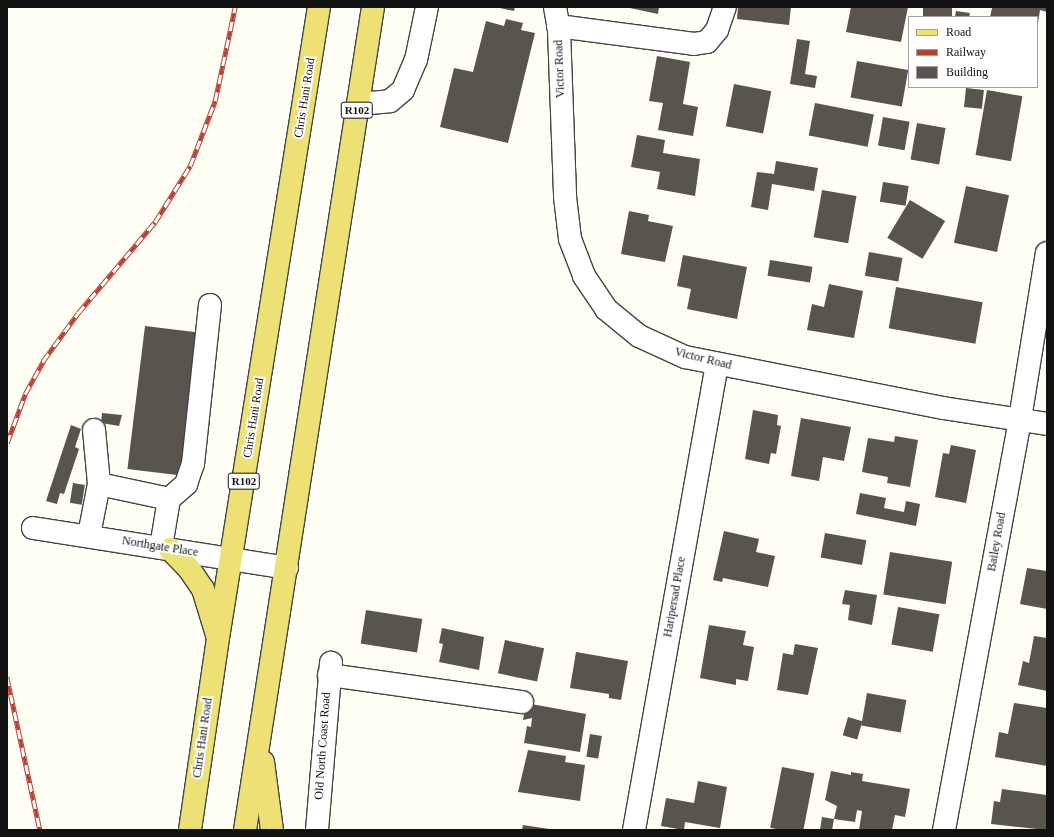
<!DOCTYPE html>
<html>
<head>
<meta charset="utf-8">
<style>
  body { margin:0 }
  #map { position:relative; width:1054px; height:837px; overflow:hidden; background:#fefef5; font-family:Georgia,serif }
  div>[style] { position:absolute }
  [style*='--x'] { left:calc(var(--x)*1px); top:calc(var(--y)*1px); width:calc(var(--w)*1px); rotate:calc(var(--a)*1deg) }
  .building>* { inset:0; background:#59544e; transform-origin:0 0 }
  .roads { filter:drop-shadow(1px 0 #444) drop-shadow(-1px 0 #444) drop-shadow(0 1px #444) drop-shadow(0 -1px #444) }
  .minor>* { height:22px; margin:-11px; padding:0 11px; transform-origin:11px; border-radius:11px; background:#fff }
  .major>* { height:22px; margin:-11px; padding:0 11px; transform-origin:11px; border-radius:11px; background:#ede176 }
  .rail>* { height:4.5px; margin-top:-2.25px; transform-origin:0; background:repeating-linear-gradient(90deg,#fff 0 9px,#b73f33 0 18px); box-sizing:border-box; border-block:1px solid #b73f33 }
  span { translate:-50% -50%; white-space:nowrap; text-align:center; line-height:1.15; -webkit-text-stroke:4px #fff; paint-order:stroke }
  .shield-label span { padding:1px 3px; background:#fff; border:1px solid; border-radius:3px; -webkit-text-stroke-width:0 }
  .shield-label { font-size:11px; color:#111; font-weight:700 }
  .street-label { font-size:12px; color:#111 }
  .frame { position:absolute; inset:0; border:8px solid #111; pointer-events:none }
  .legend { position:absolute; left:908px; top:16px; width:130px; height:72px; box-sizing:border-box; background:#fff; border:1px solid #a0a0a0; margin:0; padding:5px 7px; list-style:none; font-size:12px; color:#111 }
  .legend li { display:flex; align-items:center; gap:8px; height:20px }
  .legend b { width:20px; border:1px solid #a0a0a0 }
</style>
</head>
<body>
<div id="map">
  <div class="building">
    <i style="clip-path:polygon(495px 7px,515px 7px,514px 11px)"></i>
    <i style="clip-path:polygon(625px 7px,659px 7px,658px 14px)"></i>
    <i style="clip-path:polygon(738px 7px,791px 7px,789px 25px,737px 19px)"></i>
    <i style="clip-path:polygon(851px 7px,908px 7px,901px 42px,846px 32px)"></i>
    <i style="left:923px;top:7px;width:29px;height:10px"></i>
    <i style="clip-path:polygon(1000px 7px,1047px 7px,1047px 12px,1040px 10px,1038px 23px,1037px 17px,990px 17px,992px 8px)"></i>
    <i style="clip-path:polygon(956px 11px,970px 13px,969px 17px,955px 17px)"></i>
    <i style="clip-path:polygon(506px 19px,523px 23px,521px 30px,535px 33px,508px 143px,440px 127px,454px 68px,473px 72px,486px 21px,504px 26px)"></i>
    <i style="clip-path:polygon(797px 39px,810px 41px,805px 74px,817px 76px,815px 88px,790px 84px)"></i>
    <i style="clip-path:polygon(657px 56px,690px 62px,683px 104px,698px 107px,693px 136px,658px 130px,663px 103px,649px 101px)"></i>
    <i style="left:857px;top:61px;width:52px;height:37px;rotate:10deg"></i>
    <i style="left:734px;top:84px;width:38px;height:43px;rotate:11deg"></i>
    <i style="left:966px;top:88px;width:18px;height:19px;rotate:6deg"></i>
    <i style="left:987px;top:90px;width:36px;height:66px;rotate:10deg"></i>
    <i style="left:815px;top:103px;width:60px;height:33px;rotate:11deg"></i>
    <i style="left:883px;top:117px;width:27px;height:29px;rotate:10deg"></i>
    <i style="left:917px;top:123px;width:29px;height:37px;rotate:10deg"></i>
    <i style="clip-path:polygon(637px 135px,665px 140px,663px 153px,700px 159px,695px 196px,657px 189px,660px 172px,631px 167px)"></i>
    <i style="clip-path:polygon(776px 161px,818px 168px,814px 191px,772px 184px,768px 210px,751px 207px,757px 172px,774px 174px)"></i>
    <i style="left:883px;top:182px;width:26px;height:20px;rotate:9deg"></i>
    <i style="left:966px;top:186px;width:44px;height:58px;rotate:12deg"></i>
    <i style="left:822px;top:190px;width:35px;height:48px;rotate:10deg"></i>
    <i style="left:910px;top:200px;width:41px;height:44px;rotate:31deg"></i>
    <i style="clip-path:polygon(629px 211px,649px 215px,648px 221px,673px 226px,665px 262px,621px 254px)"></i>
    <i style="left:869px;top:252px;width:34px;height:24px;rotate:10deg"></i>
    <i style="clip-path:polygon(683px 255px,747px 267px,737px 319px,687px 309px,691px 289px,677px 286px)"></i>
    <i style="left:770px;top:260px;width:43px;height:16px;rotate:9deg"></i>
    <i style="clip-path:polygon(829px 284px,863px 291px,854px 338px,807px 330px,812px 304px,824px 307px)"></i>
    <i style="left:896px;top:287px;width:88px;height:42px;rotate:10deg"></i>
    <i style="left:145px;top:326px;width:56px;height:144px;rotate:7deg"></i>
    <i style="clip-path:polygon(753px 410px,778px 415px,777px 425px,781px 426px,776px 454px,771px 453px,769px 464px,745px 459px)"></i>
    <i style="clip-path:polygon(102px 413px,122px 415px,119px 426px,101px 423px)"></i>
    <i style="clip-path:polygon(801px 418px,851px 427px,844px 461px,823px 457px,819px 481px,791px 476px)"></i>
    <i style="clip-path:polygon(71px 425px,81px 429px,75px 447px,79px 449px,64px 494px,60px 493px,57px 504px,46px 501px)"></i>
    <i style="clip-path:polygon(895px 436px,918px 440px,910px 487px,887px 483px,888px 477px,862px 472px,868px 438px,894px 442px)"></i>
    <i style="clip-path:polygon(951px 445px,976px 450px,966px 503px,935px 497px,943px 453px,949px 454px)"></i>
    <i style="left:73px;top:483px;width:12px;height:20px;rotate:9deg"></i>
    <i style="clip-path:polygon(860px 493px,886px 498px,884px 508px,904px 512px,906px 501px,920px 504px,916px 526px,856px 514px)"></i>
    <i style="clip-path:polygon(724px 531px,759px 539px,756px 552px,775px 556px,768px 587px,723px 578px,722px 582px,713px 580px)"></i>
    <i style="left:825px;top:533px;width:42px;height:25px;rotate:10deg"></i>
    <i style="left:890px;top:552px;width:63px;height:43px;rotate:9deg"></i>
    <i style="clip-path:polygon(1027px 568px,1047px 571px,1047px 609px,1020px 604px)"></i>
    <i style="clip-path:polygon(845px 590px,877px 595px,872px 625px,848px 620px,850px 605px,842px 604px)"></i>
    <i style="left:898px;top:607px;width:42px;height:38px;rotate:10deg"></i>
    <i style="left:366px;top:610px;width:57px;height:34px;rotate:9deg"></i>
    <i style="clip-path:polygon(709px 625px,746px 631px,743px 645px,754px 647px,748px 681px,736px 679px,736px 685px,700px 678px)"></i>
    <i style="clip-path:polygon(442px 628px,484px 637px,479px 670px,439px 662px,443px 644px,439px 643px)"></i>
    <i style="clip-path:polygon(1034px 636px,1047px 638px,1047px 691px,1018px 685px,1023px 661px,1029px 663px)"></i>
    <i style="left:505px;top:640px;width:40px;height:34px;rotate:12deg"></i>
    <i style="clip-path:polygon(795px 644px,818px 648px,808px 695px,777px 690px,783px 653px,793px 655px)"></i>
    <i style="clip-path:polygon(576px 652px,628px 661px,621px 700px,609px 698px,609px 694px,570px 688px)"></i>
    <i style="left:867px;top:693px;width:40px;height:33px;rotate:10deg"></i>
    <i style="clip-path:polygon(526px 703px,586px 714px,580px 752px,524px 743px,527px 726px,531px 727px,532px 718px,523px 720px)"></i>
    <i style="clip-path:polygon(1014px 703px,1047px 708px,1047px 766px,995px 757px,999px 732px,1008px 734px)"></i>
    <i style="left:848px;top:717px;width:15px;height:19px;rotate:16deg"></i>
    <i style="left:590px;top:734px;width:12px;height:23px;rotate:9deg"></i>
    <i style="clip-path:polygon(528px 750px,566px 756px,565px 762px,585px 765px,580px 801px,518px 792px)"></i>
    <i style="left:782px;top:767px;width:33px;height:62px;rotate:11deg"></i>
    <i style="clip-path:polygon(831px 771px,851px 775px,851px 772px,863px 774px,862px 781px,910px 789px,905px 817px,895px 815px,892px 830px,859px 830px,862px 811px,857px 810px,855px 822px,834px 819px,832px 830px,820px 830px,822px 817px,834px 819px,837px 806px,825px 800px)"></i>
    <i style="clip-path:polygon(698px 781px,727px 787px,720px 828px,685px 822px,684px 830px,661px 826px,666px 798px,694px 803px)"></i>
    <i style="clip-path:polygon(1002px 789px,1047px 795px,1047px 830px,991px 824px,994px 801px,1000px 802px)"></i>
    <i style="clip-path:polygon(523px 825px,549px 829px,549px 830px,522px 830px)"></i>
  </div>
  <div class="roads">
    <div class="minor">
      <i style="--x:555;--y:7;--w:23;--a:80"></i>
      <i style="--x:559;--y:30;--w:167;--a:87.9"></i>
      <i style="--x:565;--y:197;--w:42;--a:83.2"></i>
      <i style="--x:570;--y:239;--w:40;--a:69"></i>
      <i style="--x:584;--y:276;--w:40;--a:56"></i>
      <i style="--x:606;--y:309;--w:43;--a:39.3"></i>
      <i style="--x:639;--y:336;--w:51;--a:24.5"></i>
      <i style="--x:685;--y:357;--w:263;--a:11.2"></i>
      <i style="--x:943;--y:408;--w:105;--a:8.7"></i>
      <i style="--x:558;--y:26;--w:137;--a:7.5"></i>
      <i style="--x:694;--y:44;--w:13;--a:-9"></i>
      <i style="--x:707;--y:42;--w:16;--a:-50"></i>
      <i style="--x:717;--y:30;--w:24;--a:-71"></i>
      <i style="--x:358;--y:104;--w:32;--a:-5"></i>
      <i style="--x:390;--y:101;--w:17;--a:-40"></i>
      <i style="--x:403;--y:90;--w:33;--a:-67"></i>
      <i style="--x:416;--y:60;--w:54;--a:-78.3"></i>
      <i style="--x:94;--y:430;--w:54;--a:84.7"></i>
      <i style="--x:33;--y:528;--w:257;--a:8.9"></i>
      <i style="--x:89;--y:535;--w:52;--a:-78.9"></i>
      <i style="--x:99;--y:484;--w:72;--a:12.1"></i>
      <i style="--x:161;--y:547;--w:49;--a:-80.5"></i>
      <i style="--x:169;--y:499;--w:23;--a:-41"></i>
      <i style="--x:186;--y:484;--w:21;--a:-71"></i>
      <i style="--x:193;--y:464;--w:160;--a:-83.9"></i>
      <i style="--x:329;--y:675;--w:195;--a:8"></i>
      <i style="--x:317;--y:830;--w:168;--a:-85.2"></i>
      <i style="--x:634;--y:830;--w:473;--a:-79.9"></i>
      <i style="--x:944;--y:830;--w:418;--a:-79.5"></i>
      <i style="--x:1020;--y:419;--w:168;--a:-80.8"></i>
    </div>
    <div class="major">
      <i style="--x:170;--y:549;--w:29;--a:46"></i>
      <i style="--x:190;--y:570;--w:23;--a:56"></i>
      <i style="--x:203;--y:589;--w:48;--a:73.1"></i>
      <i style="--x:263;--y:762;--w:69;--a:82.5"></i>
      <i style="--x:190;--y:830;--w:194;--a:-81.7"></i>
      <i style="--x:218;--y:638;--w:639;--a:-80.91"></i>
      <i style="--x:245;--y:830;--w:833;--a:-81.16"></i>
    </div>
  </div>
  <div class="rail">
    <i style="--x:7;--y:443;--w:52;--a:-69.8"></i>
    <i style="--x:25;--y:394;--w:38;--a:-61"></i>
    <i style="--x:43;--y:361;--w:59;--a:-53.9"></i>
    <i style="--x:78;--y:313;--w:119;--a:-49.8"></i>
    <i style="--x:155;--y:222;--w:66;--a:-58"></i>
    <i style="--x:190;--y:166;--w:70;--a:-69"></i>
    <i style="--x:215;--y:101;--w:96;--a:-78"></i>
    <i style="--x:7;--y:677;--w:157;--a:77.8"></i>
  </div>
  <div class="shield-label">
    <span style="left:357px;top:110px">R102</span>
    <span style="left:244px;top:481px">R102</span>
  </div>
  <div class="street-label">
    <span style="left:560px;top:69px;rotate:-92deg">Victor Road</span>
    <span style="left:305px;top:98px;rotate:-81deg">Chris Hani Road</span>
    <span style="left:703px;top:359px;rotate:14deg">Victor Road</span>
    <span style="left:254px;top:418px;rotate:-81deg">Chris Hani Road</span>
    <span style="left:997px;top:542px;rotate:-80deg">Bailey Road</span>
    <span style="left:160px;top:547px;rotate:9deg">Northgate Place</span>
    <span style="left:675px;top:597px;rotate:-80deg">Haripersad Place</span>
    <span style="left:203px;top:738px;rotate:-82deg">Chris Hani Road</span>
    <span style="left:323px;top:746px;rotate:-86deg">Old North Coast Road</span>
  </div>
  <div class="frame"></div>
  <ul class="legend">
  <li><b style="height:5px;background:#ede176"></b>Road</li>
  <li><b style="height:5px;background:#b73f33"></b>Railway</li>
  <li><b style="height:11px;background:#59544e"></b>Building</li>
  </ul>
</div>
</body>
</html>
